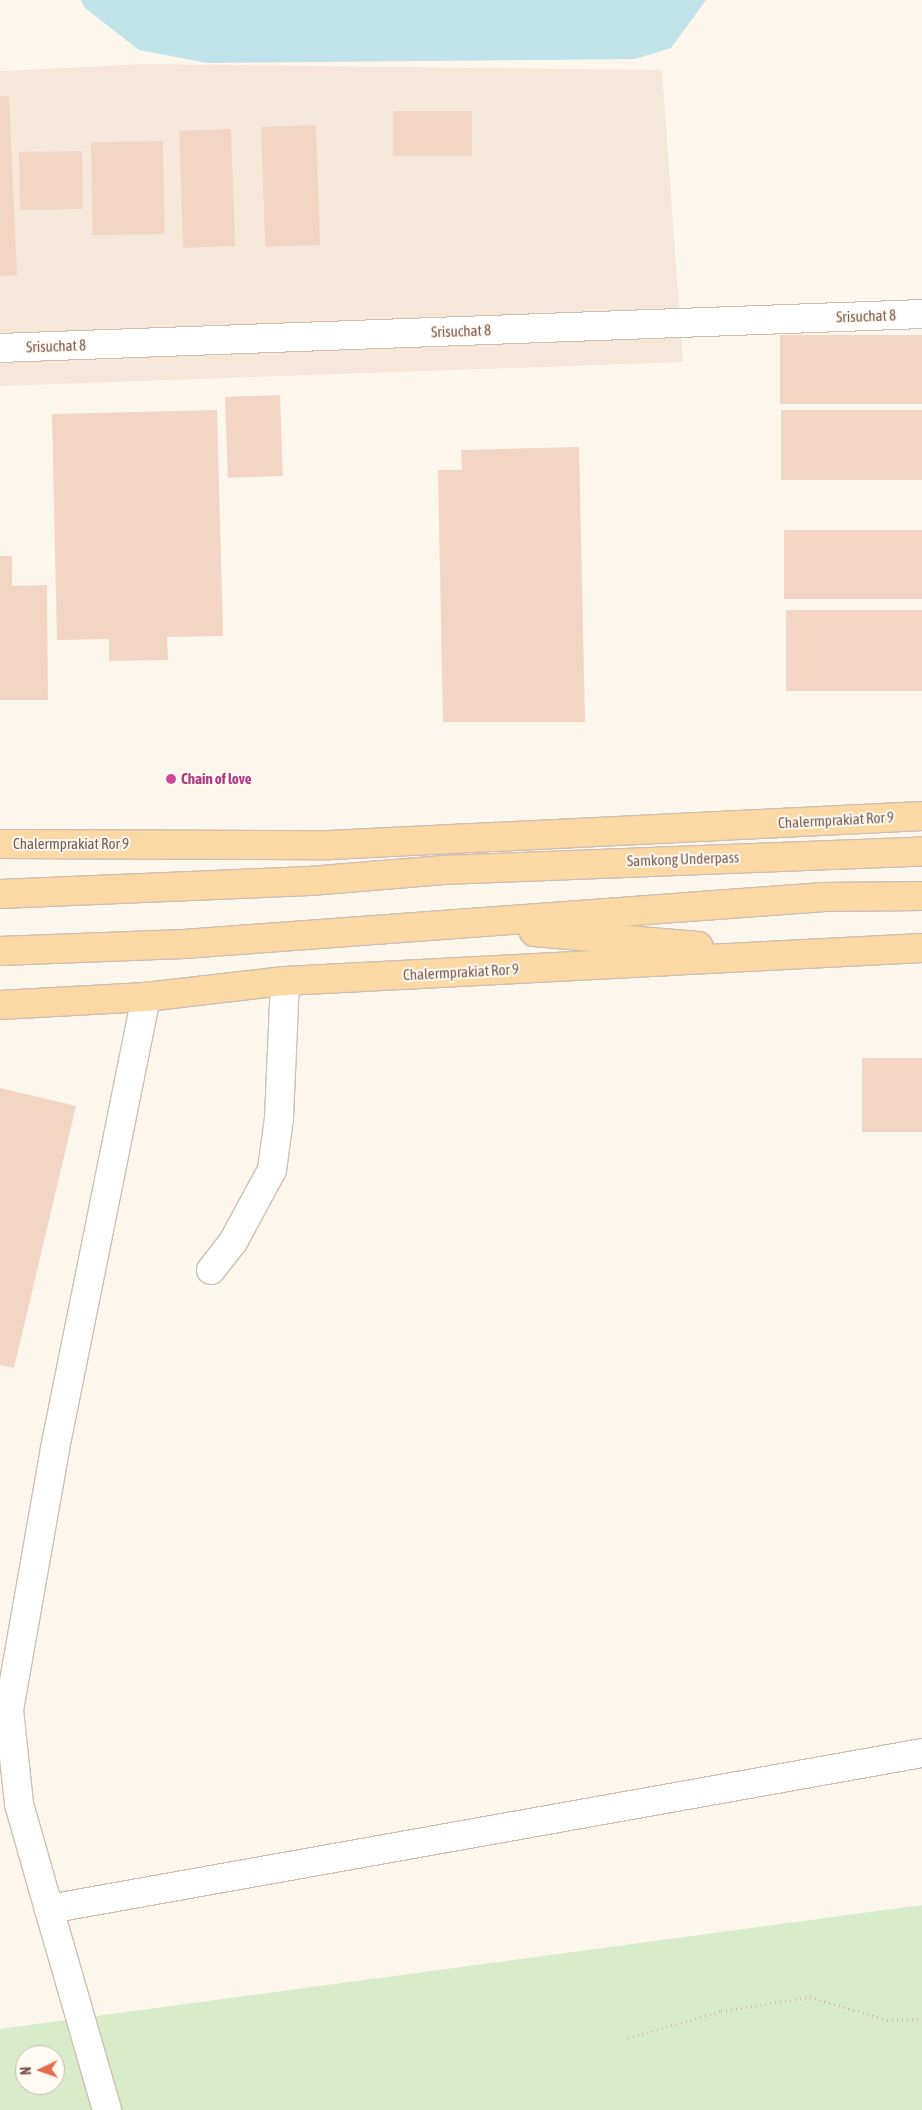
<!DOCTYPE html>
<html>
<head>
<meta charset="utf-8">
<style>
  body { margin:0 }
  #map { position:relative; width:922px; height:2110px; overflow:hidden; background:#fdf6ec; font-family:"Asap Condensed",sans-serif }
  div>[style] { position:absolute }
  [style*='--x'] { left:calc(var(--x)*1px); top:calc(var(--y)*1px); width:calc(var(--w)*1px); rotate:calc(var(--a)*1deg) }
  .residential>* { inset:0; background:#f5e8da }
  .green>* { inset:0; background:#d8ecc9 }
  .water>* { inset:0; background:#bfe3e8 }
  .building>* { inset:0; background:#f3d5c3; transform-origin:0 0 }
  .path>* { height:3px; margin-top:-1.5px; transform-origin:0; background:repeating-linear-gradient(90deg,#d9b8a5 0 1px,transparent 0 5px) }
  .roads { filter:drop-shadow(1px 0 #d1beb0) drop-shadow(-1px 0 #d1beb0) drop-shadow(0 1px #d1beb0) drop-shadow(0 -1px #d1beb0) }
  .minor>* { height:28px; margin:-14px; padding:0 14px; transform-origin:14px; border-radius:14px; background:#fff }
  .major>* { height:28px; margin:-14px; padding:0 14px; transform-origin:14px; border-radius:14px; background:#fbd9a5 }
  .dots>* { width:14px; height:14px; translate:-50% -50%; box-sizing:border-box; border:2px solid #fffaf3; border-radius:50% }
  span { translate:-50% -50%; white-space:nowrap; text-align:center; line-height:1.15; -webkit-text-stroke:4px #fffaf3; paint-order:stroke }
  .street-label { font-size:15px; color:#7a5c4d }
  .hotel-label { font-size:15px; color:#b23c85; font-weight:700 }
  .left { translate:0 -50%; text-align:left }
  .north { position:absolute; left:15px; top:2045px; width:50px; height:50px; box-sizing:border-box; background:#fffaf3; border:1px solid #cabbb1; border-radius:50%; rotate:267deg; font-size:14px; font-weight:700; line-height:20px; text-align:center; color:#7a5c4d }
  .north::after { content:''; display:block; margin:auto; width:18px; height:22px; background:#e76f51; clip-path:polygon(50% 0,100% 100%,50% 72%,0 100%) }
</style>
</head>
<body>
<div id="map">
  <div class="residential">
    <i style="clip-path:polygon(147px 64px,662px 70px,683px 362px,0 386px,0 71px)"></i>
  </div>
  <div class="green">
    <i style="clip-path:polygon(evenodd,922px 1905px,922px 2110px,0 2110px,0 2029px,922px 1905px,25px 2055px,55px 2055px,55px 2085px,25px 2085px,25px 2055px)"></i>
  </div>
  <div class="water">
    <i style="clip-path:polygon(81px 0,706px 0,671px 48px,635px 59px,207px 63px,139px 50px,85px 8px)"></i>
  </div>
  <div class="building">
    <i style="clip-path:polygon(0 96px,9px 96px,17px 275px,0 276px)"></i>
    <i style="left:472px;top:111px;width:45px;height:79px;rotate:90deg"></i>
    <i style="left:316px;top:125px;width:120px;height:55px;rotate:88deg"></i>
    <i style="left:231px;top:129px;width:117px;height:52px;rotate:88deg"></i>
    <i style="left:163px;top:141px;width:93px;height:72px;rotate:89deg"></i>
    <i style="left:82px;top:151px;width:58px;height:63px;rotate:89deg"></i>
    <i style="left:922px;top:335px;width:69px;height:142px;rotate:90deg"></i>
    <i style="left:280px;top:395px;width:81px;height:55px;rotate:88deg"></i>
    <i style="clip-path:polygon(217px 410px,223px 636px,167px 637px,168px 660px,109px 661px,109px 639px,57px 640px,52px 414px)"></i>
    <i style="left:922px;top:410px;width:70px;height:141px;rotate:90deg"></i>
    <i style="clip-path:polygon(579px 447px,585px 722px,443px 722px,438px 470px,462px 470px,461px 450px)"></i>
    <i style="left:922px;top:530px;width:69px;height:138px;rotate:90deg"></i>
    <i style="clip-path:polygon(0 556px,12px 556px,12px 586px,47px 585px,48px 700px,0 700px)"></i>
    <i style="left:922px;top:610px;width:81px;height:136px;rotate:90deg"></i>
    <i style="left:922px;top:1058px;width:74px;height:60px;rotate:90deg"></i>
    <i style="clip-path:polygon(0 1088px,76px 1106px,14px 1368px,0 1365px)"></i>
  </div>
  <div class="path">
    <i style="--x:628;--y:2038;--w:97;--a:-16.2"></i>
    <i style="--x:721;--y:2011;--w:90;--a:-8.9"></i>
    <i style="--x:810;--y:1997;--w:80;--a:16.6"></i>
    <i style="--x:887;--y:2020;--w:35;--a:-2"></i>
  </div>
  <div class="roads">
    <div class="minor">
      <i style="--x:0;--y:348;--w:923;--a:-2.11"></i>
      <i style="--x:146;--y:997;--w:461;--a:101.4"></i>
      <i style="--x:55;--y:1449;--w:265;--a:100"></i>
      <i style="--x:9;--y:1710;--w:95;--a:83.9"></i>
      <i style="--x:19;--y:1804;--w:109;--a:74.1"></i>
      <i style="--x:49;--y:1909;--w:887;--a:-10.13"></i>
      <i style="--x:211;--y:1270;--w:36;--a:-52"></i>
      <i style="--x:233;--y:1242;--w:82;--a:-61.6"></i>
      <i style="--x:272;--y:1170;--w:52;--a:-82.3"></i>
      <i style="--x:279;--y:1118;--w:137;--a:-87.5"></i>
      <i style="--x:49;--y:1909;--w:209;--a:73.9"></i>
    </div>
    <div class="major">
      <i style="--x:0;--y:844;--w:330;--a:0.2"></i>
      <i style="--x:330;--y:845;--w:593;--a:-2.8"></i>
      <i style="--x:0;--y:894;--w:310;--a:-2.4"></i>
      <i style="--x:310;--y:881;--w:134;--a:-4.7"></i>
      <i style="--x:444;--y:870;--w:478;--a:-2.2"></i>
      <i style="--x:534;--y:932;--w:165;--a:4.9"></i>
      <i style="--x:0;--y:951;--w:184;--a:-2.2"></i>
      <i style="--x:184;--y:944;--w:642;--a:-4.2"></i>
      <i style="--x:824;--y:897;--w:98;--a:-0.6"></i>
      <i style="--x:0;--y:1005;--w:146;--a:-3.1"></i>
      <i style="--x:146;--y:997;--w:140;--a:-6.6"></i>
      <i style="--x:285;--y:981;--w:638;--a:-2.97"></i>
    </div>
  </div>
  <div class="dots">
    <i style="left:171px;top:779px;background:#d1479c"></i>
  </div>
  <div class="street-label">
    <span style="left:866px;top:316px;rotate:-2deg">Srisuchat 8</span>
    <span style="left:461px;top:331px;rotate:-2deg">Srisuchat 8</span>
    <span style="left:56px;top:346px;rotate:-2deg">Srisuchat 8</span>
    <span style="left:836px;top:820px;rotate:-3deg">Chalermprakiat Ror 9</span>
    <span style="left:71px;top:844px">Chalermprakiat Ror 9</span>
    <span style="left:683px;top:859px;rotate:-2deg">Samkong Underpass</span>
    <span style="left:461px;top:972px;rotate:-3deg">Chalermprakiat Ror 9</span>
  </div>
  <div class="hotel-label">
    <span class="left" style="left:181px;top:779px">Chain of love</span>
  </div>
  <div class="north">N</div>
</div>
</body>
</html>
